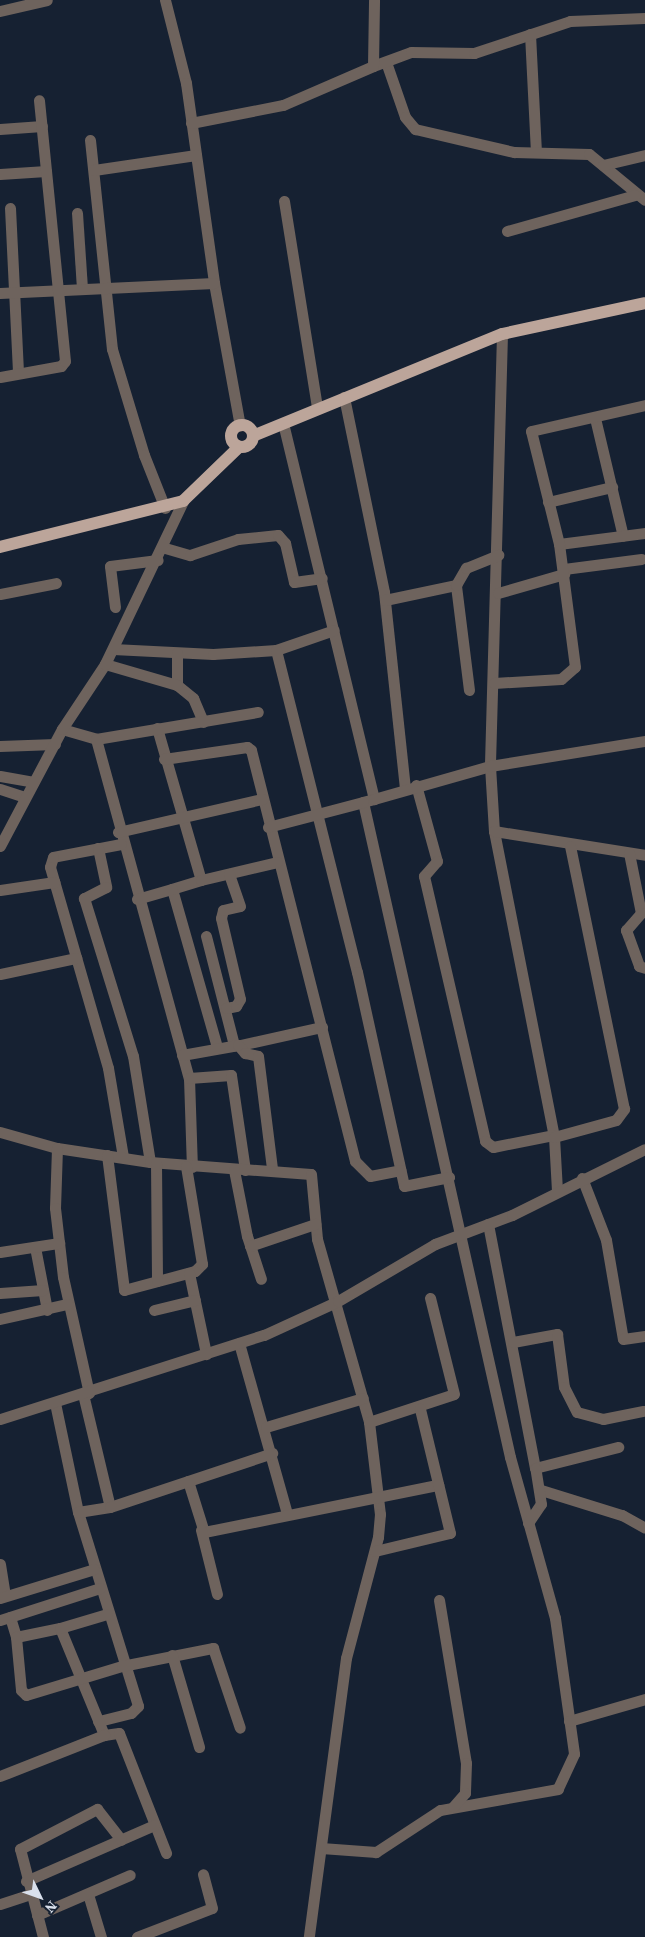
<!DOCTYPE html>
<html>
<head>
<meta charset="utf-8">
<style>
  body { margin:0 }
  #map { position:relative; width:645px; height:1937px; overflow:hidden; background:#162132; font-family:"Source Serif 4",serif }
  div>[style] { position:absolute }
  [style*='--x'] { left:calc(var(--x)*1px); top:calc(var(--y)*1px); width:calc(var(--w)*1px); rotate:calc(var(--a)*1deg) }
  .minor>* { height:11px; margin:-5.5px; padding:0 5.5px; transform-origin:5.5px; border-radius:5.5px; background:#6e635d }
  .major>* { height:12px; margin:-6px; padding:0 6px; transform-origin:6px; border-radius:6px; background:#bca59a }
  .major>.ring { margin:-6px; padding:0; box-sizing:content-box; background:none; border:12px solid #bca59a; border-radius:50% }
  span { translate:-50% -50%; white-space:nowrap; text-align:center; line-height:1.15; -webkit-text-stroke:4px #162132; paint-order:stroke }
  .north { position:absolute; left:15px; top:1872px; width:50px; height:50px; -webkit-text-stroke:4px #162132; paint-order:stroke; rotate:132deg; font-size:14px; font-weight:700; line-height:20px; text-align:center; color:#d9e0ec }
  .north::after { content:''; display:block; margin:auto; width:18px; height:22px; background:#d9e0ec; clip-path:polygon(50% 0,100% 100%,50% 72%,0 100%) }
</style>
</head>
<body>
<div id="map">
  <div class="minor">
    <i style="--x:165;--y:0;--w:86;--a:75.8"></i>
    <i style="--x:186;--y:83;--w:202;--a:82"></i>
    <i style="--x:214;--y:283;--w:145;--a:79.7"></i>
    <i style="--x:0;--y:11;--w:48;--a:-13.2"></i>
    <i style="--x:530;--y:34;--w:118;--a:87.1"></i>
    <i style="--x:386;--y:62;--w:58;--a:70.9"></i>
    <i style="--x:405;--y:117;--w:16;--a:50"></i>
    <i style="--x:415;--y:129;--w:102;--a:13.1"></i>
    <i style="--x:514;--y:152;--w:75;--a:1.5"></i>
    <i style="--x:589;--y:154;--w:72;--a:39.4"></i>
    <i style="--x:373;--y:66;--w:40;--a:-20.2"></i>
    <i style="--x:411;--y:52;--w:63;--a:0.9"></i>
    <i style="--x:474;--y:53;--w:101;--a:-18.4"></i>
    <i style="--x:570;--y:21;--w:75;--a:-2.3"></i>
    <i style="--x:191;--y:123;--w:94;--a:-11.1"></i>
    <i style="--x:283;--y:105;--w:98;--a:-23.4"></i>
    <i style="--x:373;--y:66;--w:66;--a:-89.1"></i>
    <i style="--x:0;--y:129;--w:42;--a:-4.1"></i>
    <i style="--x:90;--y:140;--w:210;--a:84"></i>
    <i style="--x:112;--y:349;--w:111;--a:73.2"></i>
    <i style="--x:144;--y:455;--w:57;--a:68.4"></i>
    <i style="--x:603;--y:165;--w:43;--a:-13.4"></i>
    <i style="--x:94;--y:170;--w:103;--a:-8.4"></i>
    <i style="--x:0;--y:174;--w:46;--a:-3.7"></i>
    <i style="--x:284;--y:201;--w:210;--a:80.9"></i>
    <i style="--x:10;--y:208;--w:165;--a:87.2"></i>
    <i style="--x:77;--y:213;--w:75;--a:86.2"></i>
    <i style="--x:507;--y:231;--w:133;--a:-15.7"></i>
    <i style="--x:0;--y:293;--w:214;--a:-2.7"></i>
    <i style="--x:502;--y:334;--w:432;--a:91.6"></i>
    <i style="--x:490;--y:766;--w:65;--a:86.5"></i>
    <i style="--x:494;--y:831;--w:312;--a:78.9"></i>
    <i style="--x:554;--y:1137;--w:54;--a:86.8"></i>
    <i style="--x:0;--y:377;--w:62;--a:-10.2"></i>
    <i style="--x:61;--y:366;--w:6;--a:-51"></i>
    <i style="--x:65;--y:361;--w:262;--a:-95.7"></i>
    <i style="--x:344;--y:397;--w:199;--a:78.4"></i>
    <i style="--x:384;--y:592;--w:196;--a:83.9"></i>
    <i style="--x:595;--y:418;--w:121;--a:76.7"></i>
    <i style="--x:283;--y:423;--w:387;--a:76.4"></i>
    <i style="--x:374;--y:799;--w:11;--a:165"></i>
    <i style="--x:363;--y:802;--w:671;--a:77.35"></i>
    <i style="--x:510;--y:1457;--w:167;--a:74.4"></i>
    <i style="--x:555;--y:1618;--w:137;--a:82"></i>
    <i style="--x:574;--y:1754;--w:38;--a:115"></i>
    <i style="--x:558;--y:1789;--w:120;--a:169.9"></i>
    <i style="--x:440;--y:1810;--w:77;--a:146.7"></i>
    <i style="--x:376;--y:1852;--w:55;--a:-175.8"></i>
    <i style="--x:548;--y:502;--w:66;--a:-13.2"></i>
    <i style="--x:559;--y:544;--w:87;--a:-7.3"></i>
    <i style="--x:165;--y:548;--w:26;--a:16"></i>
    <i style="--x:190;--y:555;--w:51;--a:-18.4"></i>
    <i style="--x:238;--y:539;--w:40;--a:-5.7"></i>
    <i style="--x:278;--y:535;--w:11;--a:49"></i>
    <i style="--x:285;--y:543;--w:40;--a:77"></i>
    <i style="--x:294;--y:582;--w:28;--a:-8"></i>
    <i style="--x:564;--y:569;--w:78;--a:-7.4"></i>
    <i style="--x:498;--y:593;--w:69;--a:-16.1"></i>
    <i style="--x:0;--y:594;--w:57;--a:-11.1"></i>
    <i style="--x:385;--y:600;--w:73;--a:-11.9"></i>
    <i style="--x:115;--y:607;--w:41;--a:-97"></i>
    <i style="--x:110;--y:566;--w:48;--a:-7.1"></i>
    <i style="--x:113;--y:649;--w:100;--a:2.9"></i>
    <i style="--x:213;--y:654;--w:63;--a:-3.6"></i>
    <i style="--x:276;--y:650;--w:61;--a:-19"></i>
    <i style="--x:276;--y:650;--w:332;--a:75.9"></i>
    <i style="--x:357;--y:972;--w:219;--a:77.6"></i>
    <i style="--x:404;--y:1186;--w:46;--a:-11.3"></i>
    <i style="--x:177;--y:653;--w:32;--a:90"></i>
    <i style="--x:177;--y:685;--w:21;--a:39"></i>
    <i style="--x:193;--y:698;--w:26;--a:67"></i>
    <i style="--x:105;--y:664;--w:75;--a:16.3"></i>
    <i style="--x:494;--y:683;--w:67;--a:-3.4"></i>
    <i style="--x:561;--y:679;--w:18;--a:-41"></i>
    <i style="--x:575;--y:667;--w:124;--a:-97.4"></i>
    <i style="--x:559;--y:544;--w:116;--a:-103.9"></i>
    <i style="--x:531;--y:431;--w:117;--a:-12.8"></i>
    <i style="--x:469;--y:690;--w:106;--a:-97.1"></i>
    <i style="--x:456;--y:585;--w:20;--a:-60"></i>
    <i style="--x:466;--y:568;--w:35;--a:-22"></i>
    <i style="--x:157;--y:728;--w:158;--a:73.9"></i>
    <i style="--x:201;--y:880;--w:30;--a:163"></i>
    <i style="--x:172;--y:889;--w:164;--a:74.1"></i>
    <i style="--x:62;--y:729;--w:35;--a:16"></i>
    <i style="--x:96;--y:739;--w:164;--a:-9.5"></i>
    <i style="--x:96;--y:739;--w:352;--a:74.7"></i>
    <i style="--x:189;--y:1078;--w:89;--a:88.1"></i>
    <i style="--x:0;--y:746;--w:55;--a:-2.1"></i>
    <i style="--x:164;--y:759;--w:84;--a:-8.2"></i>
    <i style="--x:247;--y:747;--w:5;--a:37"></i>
    <i style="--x:251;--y:750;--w:424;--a:75.8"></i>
    <i style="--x:355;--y:1161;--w:21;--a:45"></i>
    <i style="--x:370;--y:1176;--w:31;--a:-11"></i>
    <i style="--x:0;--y:776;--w:34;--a:10"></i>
    <i style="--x:416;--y:785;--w:79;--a:74.6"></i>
    <i style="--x:437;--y:861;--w:20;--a:131"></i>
    <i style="--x:424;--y:876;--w:272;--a:77"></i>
    <i style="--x:485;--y:1141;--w:10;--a:37"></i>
    <i style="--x:493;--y:1147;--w:61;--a:-11.3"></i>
    <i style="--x:0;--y:789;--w:26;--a:18"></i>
    <i style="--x:374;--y:799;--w:121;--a:-15.9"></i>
    <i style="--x:490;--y:766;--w:157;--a:-9.2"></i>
    <i style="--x:268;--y:827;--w:98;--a:-14.7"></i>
    <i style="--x:494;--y:831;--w:153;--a:9"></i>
    <i style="--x:118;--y:832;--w:148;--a:-12.9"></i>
    <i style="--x:121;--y:844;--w:69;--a:169.2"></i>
    <i style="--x:53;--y:857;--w:10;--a:107"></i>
    <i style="--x:50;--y:867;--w:209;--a:73.9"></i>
    <i style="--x:108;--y:1068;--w:90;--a:80.4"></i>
    <i style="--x:0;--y:846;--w:132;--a:-62.1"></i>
    <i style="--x:62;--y:729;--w:78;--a:-56.5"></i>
    <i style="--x:105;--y:664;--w:181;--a:-64.4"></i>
    <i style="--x:98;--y:848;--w:40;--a:78"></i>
    <i style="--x:106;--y:887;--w:25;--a:153"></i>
    <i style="--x:84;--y:898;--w:165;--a:72.8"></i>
    <i style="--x:133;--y:1056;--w:107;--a:80.9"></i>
    <i style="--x:629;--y:853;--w:61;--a:78.7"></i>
    <i style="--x:641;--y:913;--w:23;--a:131"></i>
    <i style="--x:626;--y:930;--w:38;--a:70"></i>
    <i style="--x:639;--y:966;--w:6;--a:18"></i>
    <i style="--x:201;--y:880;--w:78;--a:-13.3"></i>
    <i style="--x:0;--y:890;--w:55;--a:-8.4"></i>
    <i style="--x:137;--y:899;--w:36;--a:-16"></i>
    <i style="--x:206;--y:936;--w:113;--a:75.6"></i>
    <i style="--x:0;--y:974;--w:78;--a:-11.9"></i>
    <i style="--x:226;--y:1008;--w:10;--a:-11"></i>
    <i style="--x:236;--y:1006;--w:8;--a:-60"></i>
    <i style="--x:240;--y:999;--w:83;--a:-103.2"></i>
    <i style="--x:221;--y:918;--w:8;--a:-76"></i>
    <i style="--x:223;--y:910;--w:17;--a:-13"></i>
    <i style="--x:240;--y:906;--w:34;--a:-109"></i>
    <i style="--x:240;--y:1045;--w:84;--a:-12.4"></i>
    <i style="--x:182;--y:1055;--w:57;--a:-10.1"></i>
    <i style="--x:238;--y:1045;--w:11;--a:49"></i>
    <i style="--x:245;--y:1053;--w:13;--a:13"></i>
    <i style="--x:258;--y:1056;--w:113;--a:82.9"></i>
    <i style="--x:189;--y:1078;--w:42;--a:-4.1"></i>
    <i style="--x:231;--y:1075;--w:96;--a:81.6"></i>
    <i style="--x:0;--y:1132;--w:59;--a:15.7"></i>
    <i style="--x:57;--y:1148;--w:94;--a:8.6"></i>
    <i style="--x:150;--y:1162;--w:161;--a:4.3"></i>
    <i style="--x:311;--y:1174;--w:65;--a:84.7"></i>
    <i style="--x:317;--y:1239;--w:190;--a:74.1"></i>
    <i style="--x:369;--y:1422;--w:93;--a:83.2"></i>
    <i style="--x:380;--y:1514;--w:23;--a:95"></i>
    <i style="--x:378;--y:1537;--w:125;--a:104.8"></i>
    <i style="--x:346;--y:1658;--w:281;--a:97.6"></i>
    <i style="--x:554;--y:1137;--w:64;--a:-15.3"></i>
    <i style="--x:616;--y:1120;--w:14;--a:-54"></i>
    <i style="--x:624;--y:1109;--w:268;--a:-101.6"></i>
    <i style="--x:57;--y:1148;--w:60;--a:91.9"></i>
    <i style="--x:55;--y:1208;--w:69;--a:83.4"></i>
    <i style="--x:63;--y:1277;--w:119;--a:77.4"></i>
    <i style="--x:107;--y:1155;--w:136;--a:82.8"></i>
    <i style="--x:124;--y:1290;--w:73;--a:-15"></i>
    <i style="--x:195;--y:1271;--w:10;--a:-45"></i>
    <i style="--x:202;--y:1264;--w:99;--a:-99.3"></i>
    <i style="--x:156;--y:1163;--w:118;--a:89.5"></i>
    <i style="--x:234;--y:1170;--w:67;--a:78.9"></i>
    <i style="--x:247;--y:1236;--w:45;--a:72"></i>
    <i style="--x:582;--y:1178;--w:66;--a:68.8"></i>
    <i style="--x:606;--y:1240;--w:100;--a:80.3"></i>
    <i style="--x:623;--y:1339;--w:22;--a:-8"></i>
    <i style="--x:488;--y:1224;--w:248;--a:79.1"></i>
    <i style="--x:535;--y:1468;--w:86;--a:-14.2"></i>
    <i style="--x:250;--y:1246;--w:69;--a:-18.7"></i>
    <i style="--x:35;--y:1247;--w:64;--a:79.2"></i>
    <i style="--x:0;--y:1252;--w:60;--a:-8.7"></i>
    <i style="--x:189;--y:1273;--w:83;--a:78.1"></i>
    <i style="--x:0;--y:1293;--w:43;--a:-4"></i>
    <i style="--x:154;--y:1310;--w:42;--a:-13.7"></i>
    <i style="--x:0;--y:1319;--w:69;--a:-12.6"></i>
    <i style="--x:513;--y:1342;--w:45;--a:-10.3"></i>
    <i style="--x:557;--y:1334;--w:53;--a:82.5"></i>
    <i style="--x:564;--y:1387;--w:28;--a:63"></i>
    <i style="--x:577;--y:1412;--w:27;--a:15"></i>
    <i style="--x:603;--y:1419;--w:41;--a:-11.3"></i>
    <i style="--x:239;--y:1343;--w:178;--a:74.3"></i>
    <i style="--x:83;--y:1394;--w:116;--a:76.6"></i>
    <i style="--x:55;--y:1403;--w:111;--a:78.1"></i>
    <i style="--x:78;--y:1512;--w:203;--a:72.8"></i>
    <i style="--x:138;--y:1706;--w:10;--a:135"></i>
    <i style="--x:131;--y:1713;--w:34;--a:166"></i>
    <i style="--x:0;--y:1419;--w:277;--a:-17.7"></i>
    <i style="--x:264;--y:1335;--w:81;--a:-24.7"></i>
    <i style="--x:338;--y:1301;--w:113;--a:-30.4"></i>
    <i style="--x:435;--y:1244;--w:82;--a:-20.6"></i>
    <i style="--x:512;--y:1215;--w:148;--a:-26.4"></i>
    <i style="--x:369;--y:1422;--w:89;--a:-18.2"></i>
    <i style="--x:454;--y:1394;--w:99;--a:-104"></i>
    <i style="--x:266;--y:1427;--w:101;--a:-16.6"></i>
    <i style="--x:188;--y:1481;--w:53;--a:72.6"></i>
    <i style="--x:204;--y:1532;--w:239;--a:-11.4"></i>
    <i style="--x:541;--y:1490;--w:85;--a:17.2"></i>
    <i style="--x:622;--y:1515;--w:26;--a:29"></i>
    <i style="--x:78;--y:1512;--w:32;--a:-9"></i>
    <i style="--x:110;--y:1507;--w:171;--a:-18.4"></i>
    <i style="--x:528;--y:1523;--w:23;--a:-56"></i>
    <i style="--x:541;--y:1504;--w:36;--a:-99"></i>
    <i style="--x:201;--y:1530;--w:66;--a:76"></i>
    <i style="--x:375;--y:1551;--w:77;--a:-13.5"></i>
    <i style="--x:450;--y:1533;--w:128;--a:-103.6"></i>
    <i style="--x:0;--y:1564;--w:32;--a:81"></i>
    <i style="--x:0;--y:1598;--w:98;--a:-17.1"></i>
    <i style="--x:439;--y:1600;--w:165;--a:80.6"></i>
    <i style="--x:466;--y:1763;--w:30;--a:92"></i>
    <i style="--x:465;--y:1793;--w:18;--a:131"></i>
    <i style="--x:10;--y:1617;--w:21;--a:73"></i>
    <i style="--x:16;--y:1637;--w:45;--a:-11.6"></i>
    <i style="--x:60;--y:1628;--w:116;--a:67.6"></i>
    <i style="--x:104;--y:1735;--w:15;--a:-8"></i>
    <i style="--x:119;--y:1733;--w:129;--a:68.6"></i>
    <i style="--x:0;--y:1620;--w:105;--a:-17.7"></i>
    <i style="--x:60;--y:1628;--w:49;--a:-16.6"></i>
    <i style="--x:16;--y:1637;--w:53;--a:84.6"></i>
    <i style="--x:21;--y:1690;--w:7;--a:45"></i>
    <i style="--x:26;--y:1695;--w:100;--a:-16.8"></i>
    <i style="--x:122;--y:1666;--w:93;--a:-11.2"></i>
    <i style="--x:213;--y:1648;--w:84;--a:71.4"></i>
    <i style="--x:172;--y:1655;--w:96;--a:73.6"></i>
    <i style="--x:569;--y:1721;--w:79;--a:-16.1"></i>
    <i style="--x:0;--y:1776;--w:112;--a:-21.5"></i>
    <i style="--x:26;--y:1881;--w:140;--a:-23.6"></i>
    <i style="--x:88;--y:1894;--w:45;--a:73.2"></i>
    <i style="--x:0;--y:1904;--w:32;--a:-18"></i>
    <i style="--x:37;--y:1915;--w:101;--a:-23.3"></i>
    <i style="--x:43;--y:1937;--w:91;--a:-104.6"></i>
    <i style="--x:20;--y:1849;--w:87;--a:-27.5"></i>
    <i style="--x:97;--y:1809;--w:39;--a:52"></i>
    <i style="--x:137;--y:1937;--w:80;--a:-21.1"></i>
    <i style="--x:212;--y:1908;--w:35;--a:-105"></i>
  </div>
  <div class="major">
    <i class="ring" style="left:231px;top:425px;width:10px;height:10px"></i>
    <i style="--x:253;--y:436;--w:269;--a:-22.3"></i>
    <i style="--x:502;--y:334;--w:146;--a:-12.2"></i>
    <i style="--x:0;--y:547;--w:189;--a:-14.1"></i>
    <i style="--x:183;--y:501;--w:78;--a:-44"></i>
  </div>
  <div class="north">N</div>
</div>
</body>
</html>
